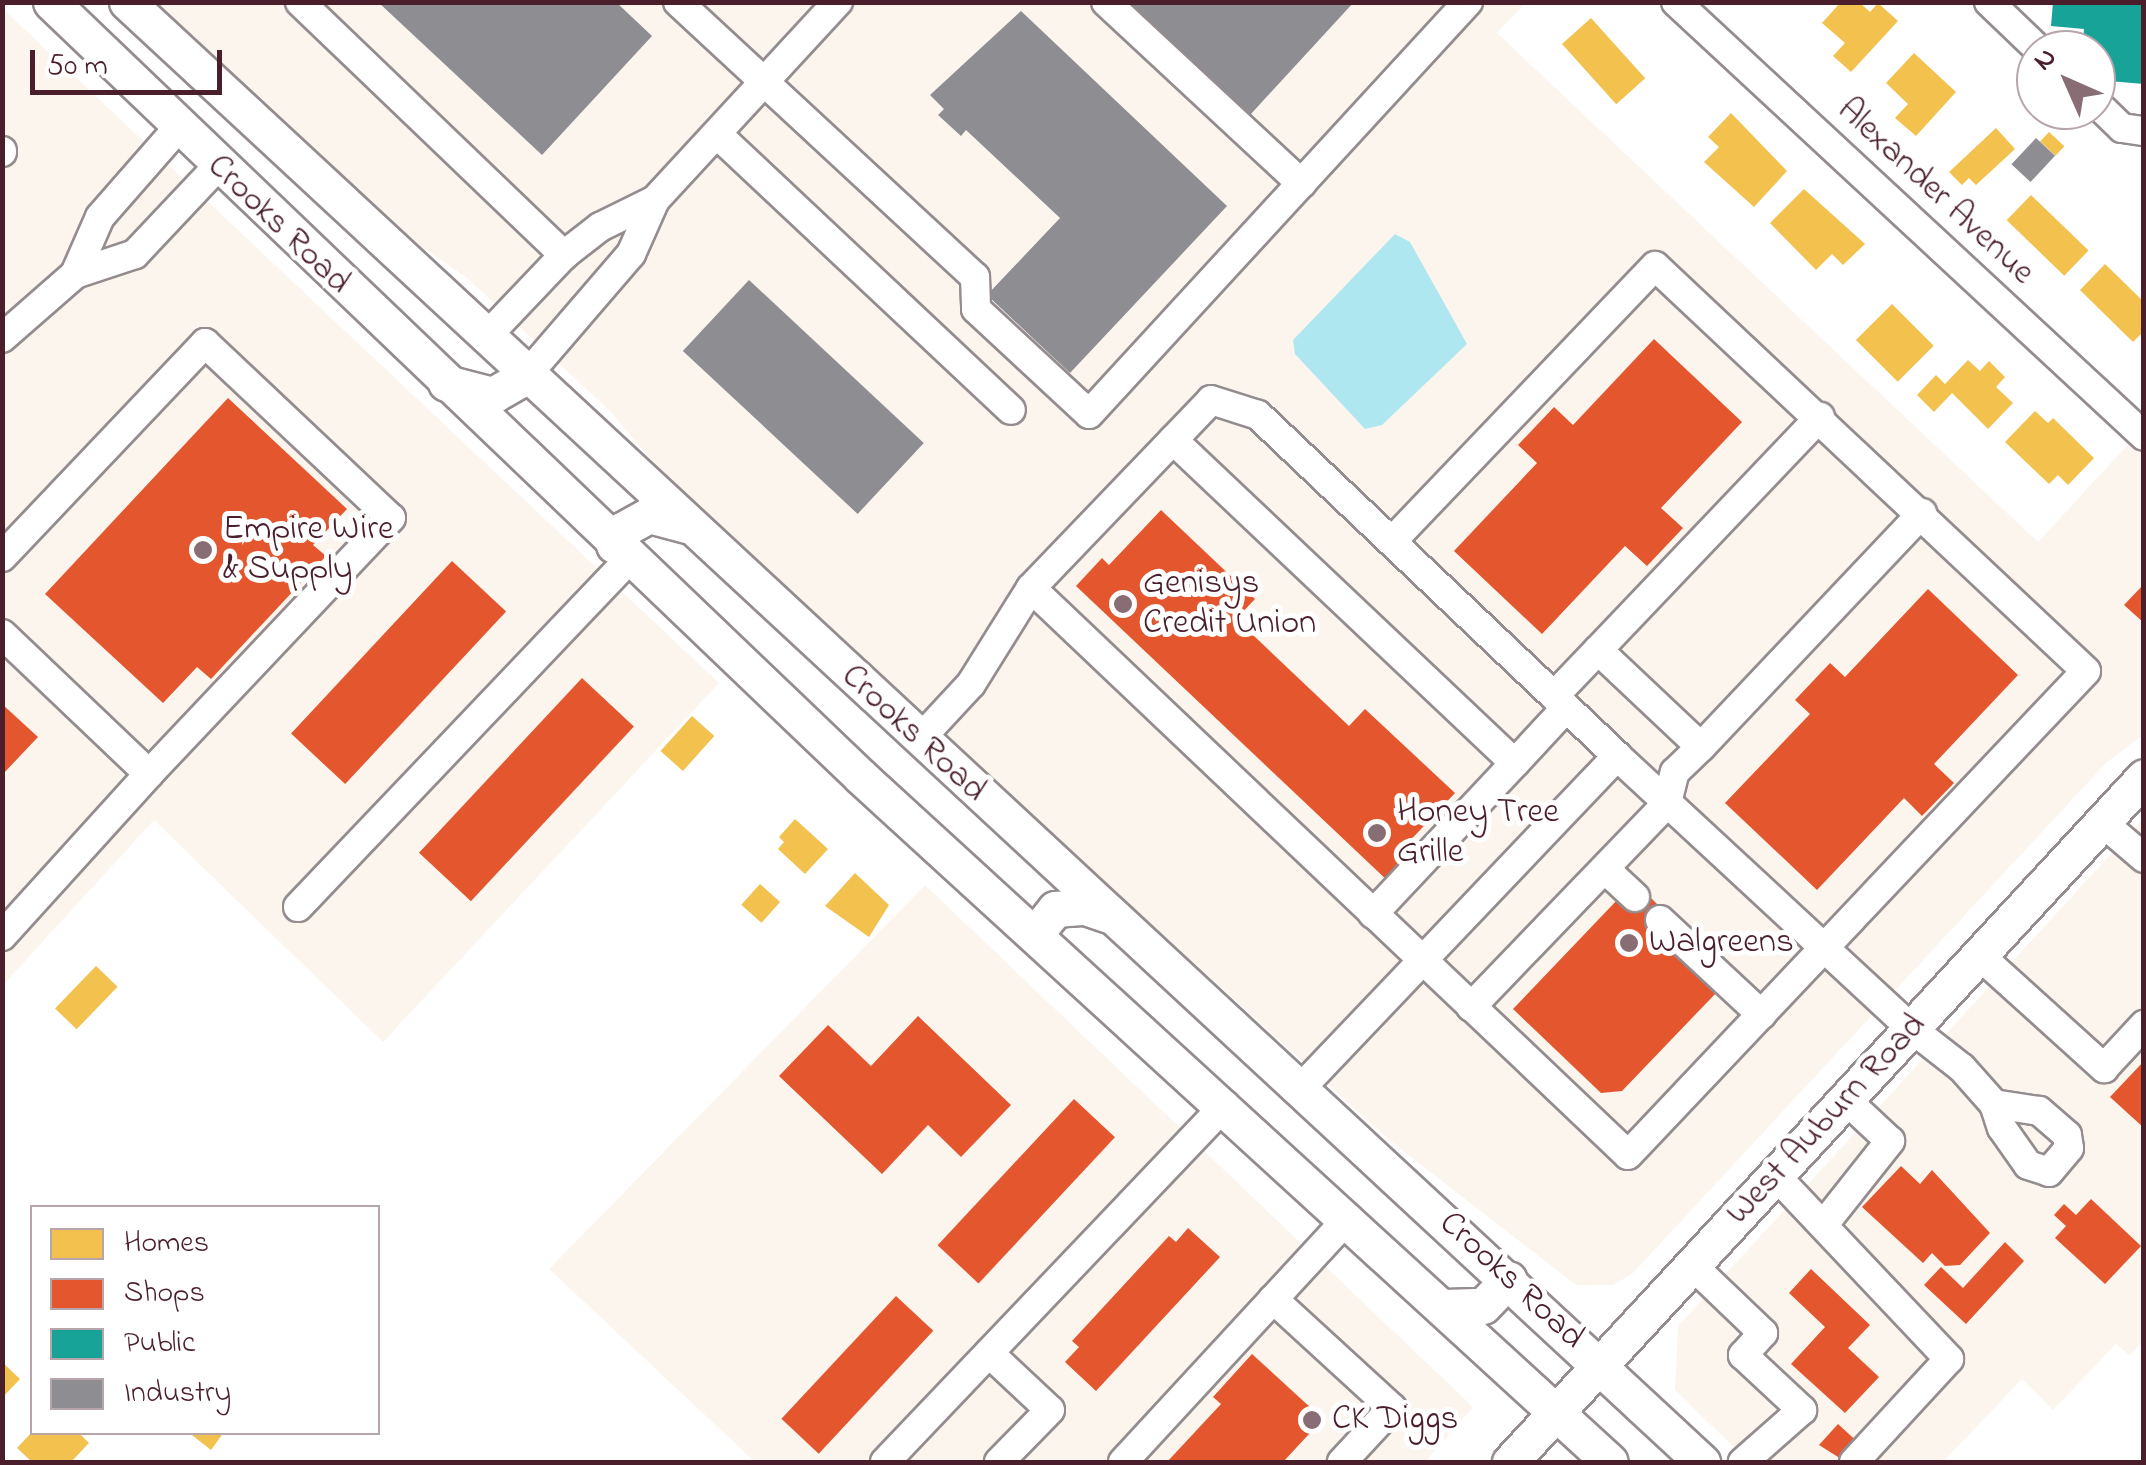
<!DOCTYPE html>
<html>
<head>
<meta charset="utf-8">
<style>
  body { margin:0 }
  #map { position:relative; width:2146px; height:1465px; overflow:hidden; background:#fff; font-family:"Indie Flower",sans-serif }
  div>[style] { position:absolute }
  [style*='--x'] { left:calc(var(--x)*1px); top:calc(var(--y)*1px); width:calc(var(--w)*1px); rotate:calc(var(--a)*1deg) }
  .built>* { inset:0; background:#fcf5ee }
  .water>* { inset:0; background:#afe7f0 }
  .homes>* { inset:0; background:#f2c14e; transform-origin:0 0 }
  .shops>* { inset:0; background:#e4572e; transform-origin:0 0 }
  .public>* { inset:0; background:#17a398 }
  .industry>* { inset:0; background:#8d8d92; transform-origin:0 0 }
  .roads { filter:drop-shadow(2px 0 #948c8e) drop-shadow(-2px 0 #948c8e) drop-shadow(0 2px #948c8e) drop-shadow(0 -2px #948c8e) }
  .minor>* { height:28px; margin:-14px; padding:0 14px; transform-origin:14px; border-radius:14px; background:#fff }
  .major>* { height:35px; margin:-17.5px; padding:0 17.5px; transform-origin:17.5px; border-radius:17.5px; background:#fff }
  .dots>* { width:28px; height:28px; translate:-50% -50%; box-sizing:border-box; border:5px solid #fff; border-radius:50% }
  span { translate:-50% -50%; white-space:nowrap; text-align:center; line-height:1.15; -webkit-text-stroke:10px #fff; paint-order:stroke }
  .street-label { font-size:35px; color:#4a1f2b }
  .poi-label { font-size:35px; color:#4a1f2b }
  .left { translate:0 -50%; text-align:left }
  .frame { position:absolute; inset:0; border:5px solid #4a1f2b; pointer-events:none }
  .legend { position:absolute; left:30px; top:1205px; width:350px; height:230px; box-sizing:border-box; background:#fff; border:2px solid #b7a5aa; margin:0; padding:12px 18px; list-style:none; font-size:30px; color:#4a1f2b }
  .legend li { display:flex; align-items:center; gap:20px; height:50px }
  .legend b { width:50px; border:2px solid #b7a5aa }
  .north { position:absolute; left:2016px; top:30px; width:100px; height:100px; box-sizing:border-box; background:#fff; border:2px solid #b7a5aa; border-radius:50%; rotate:315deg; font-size:28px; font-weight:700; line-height:40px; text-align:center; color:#4a1f2b }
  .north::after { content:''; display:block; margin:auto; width:35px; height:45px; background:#896d75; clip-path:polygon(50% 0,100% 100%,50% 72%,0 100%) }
  .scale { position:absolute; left:30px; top:50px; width:192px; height:45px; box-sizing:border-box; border:5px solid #4a1f2b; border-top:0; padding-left:12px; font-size:30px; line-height:35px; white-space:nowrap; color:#4a1f2b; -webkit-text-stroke:8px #fff; paint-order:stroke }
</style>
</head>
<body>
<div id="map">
  <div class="built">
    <i style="clip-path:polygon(152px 3px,1525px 3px,1497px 33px,2038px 542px,2134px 438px,2143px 447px,2143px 735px,2106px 763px,1632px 1274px,1613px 1285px,1576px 1285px,1389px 1140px,683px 498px,611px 412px,467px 278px,399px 231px)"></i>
    <i style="clip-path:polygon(2px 8px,719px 683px,383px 1042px,154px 820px,3px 985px)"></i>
    <i style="clip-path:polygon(2143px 819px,2143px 1341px,2130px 1356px,2116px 1344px,2053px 1410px,2022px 1379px,1943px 1462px,1749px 1462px,1675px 1390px,1678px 1326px)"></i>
    <i style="clip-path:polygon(925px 885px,1473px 1407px,1425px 1462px,755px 1462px,549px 1269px)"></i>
  </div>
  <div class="water">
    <i style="clip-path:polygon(1395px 234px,1410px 242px,1467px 344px,1382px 425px,1365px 429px,1295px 354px,1293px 340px)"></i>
  </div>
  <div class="homes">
    <i style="clip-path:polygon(1841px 2px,1859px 2px,1870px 12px,1878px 3px,1898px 21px,1851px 72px,1833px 56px,1845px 43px,1822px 23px)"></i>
    <i style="left:1591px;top:18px;width:81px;height:39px;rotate:48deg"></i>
    <i style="clip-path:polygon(1914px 53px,1956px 92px,1916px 136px,1895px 118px,1908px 104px,1886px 83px)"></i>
    <i style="clip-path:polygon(1731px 113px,1787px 171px,1754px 207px,1704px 162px,1719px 147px,1708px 137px)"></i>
    <i style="clip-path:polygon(1996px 128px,2015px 149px,1976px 185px,1969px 178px,1962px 185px,1949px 172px)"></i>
    <i style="left:2049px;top:132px;width:21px;height:13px;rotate:43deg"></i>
    <i style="clip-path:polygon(1804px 189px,1865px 244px,1843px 265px,1832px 254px,1816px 270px,1770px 223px)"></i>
    <i style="left:2031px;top:195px;width:80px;height:35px;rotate:44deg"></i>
    <i style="clip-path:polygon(2105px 264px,2144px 302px,2144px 331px,2133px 342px,2080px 290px)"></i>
    <i style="left:1892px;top:304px;width:59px;height:51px;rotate:45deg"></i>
    <i style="clip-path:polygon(1968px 360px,1980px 371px,1989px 361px,2005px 377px,1996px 387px,2013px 403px,1988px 429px,1952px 393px,1934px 412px,1917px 395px,1936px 375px,1945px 384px)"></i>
    <i style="clip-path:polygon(2035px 411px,2048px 423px,2053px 418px,2094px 458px,2068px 485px,2058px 475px,2049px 484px,2005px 442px)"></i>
    <i style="left:692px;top:716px;width:30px;height:47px;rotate:42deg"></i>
    <i style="clip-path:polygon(795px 819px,828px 849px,805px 874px,778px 849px,784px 842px,779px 837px)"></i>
    <i style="clip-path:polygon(855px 873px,889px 905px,869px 937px,825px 906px)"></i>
    <i style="left:760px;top:884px;width:27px;height:28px;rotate:42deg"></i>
    <i style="left:96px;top:966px;width:30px;height:59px;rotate:44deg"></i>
    <i style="clip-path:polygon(2px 1362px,20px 1379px,2px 1398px)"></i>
    <i style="clip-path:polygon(32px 1432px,78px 1432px,89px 1443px,71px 1462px,32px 1462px,17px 1448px)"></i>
    <i style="clip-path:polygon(188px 1432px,224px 1432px,211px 1450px)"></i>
  </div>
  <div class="shops">
    <i style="clip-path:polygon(1654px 339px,1742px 422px,1661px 508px,1683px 528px,1647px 566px,1625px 546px,1542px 634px,1454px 551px,1537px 463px,1518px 445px,1554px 407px,1573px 425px)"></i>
    <i style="clip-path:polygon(228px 398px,347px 509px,313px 545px,326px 556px,211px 679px,197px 667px,163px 703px,45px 594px)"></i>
    <i style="clip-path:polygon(1161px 510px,1255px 599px,1236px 619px,1349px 726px,1365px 709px,1455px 793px,1404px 847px,1414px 857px,1390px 883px,1076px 586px,1102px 558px,1109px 565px)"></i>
    <i style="left:452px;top:561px;width:74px;height:236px;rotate:43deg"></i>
    <i style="clip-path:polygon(2144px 584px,2144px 623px,2124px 605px)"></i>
    <i style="clip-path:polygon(1928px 589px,2018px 675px,1934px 764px,1954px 783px,1922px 816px,1904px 798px,1817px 890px,1725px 803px,1810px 714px,1795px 700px,1830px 663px,1845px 677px)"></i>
    <i style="left:582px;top:678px;width:71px;height:239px;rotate:43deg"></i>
    <i style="clip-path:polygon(2px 704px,38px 737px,2px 775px)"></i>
    <i style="clip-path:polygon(1642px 889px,1666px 913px,1651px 929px,1717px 992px,1622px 1091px,1601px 1093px,1513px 1009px,1619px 898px)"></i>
    <i style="clip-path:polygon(918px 1016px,1011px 1105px,961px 1157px,928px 1125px,882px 1174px,779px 1076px,828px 1025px,871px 1066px)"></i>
    <i style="clip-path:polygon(2144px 1061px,2144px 1128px,2110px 1097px)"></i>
    <i style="left:1074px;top:1099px;width:56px;height:200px;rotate:43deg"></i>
    <i style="clip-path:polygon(1901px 1166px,1920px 1184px,1932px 1170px,1990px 1233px,1960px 1265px,1945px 1266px,1932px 1253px,1923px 1263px,1862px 1207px)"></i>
    <i style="clip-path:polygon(2091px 1199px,2141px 1246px,2105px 1284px,2055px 1238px,2066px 1226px,2054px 1215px,2064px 1204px,2076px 1215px)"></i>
    <i style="clip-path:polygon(1188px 1228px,1220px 1257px,1096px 1391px,1065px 1362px,1079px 1347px,1072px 1341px,1169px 1236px,1176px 1242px)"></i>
    <i style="clip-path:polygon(2005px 1242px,2024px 1261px,1966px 1324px,1924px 1285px,1941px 1267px,1963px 1288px)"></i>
    <i style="clip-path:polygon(1811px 1269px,1870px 1325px,1848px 1348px,1879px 1377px,1845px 1413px,1791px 1364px,1825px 1327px,1789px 1293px)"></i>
    <i style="left:896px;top:1296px;width:51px;height:168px;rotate:43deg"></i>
    <i style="clip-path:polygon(1252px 1354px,1323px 1419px,1283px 1462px,1167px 1462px,1221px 1404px,1213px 1397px)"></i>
    <i style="clip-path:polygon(1838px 1424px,1862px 1446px,1846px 1462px,1819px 1445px)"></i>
  </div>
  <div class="public">
    <i style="clip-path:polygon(2053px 2px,2144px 2px,2144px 84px,2097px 80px,2099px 58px,2096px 50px,2082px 50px,2084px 29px,2051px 26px)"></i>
  </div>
  <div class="industry">
    <i style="clip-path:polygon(378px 2px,616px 2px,652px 36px,542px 155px)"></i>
    <i style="clip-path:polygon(1128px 2px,1354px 2px,1250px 115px)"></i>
    <i style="clip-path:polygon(1021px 11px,1227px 206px,1070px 373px,987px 295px,1060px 218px,966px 130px,961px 136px,938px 115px,944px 109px,930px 95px)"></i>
    <i style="left:2036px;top:138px;width:26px;height:36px;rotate:43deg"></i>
    <i style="left:749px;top:280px;width:239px;height:97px;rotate:43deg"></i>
  </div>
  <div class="roads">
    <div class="minor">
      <i style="--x:300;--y:2;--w:366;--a:43.8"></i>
      <i style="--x:678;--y:2;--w:405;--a:42.8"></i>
      <i style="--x:975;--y:277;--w:32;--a:88"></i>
      <i style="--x:976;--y:309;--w:154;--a:42.9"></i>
      <i style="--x:1089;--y:414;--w:560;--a:-47.39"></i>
      <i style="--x:1106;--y:2;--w:267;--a:42.9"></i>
      <i style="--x:1676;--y:2;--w:638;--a:42.84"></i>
      <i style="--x:1989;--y:2;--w:69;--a:43.8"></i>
      <i style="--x:2096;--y:103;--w:36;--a:44"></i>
      <i style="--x:2122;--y:128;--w:22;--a:8"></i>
      <i style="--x:717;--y:134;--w:403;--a:43.2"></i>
      <i style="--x:2;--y:151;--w:1;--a:90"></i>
      <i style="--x:75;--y:274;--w:62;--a:-66.3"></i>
      <i style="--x:100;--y:217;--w:118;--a:-48.8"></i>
      <i style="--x:2;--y:338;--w:97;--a:-41.2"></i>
      <i style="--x:75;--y:274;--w:63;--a:-18.4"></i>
      <i style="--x:135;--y:254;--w:120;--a:-46.7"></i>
      <i style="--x:485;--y:338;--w:115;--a:-46.4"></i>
      <i style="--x:564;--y:255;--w:46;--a:-37.9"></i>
      <i style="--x:600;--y:227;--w:61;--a:-26.1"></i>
      <i style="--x:526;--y:376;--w:161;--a:-49.3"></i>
      <i style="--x:631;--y:254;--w:59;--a:-66"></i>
      <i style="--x:655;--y:200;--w:270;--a:-47.3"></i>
      <i style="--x:1173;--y:440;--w:470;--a:43.4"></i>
      <i style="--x:1515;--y:763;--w:75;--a:-47.2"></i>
      <i style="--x:2;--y:557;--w:295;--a:-46.5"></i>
      <i style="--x:205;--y:343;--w:255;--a:43.3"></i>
      <i style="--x:391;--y:518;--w:352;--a:133.4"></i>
      <i style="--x:149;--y:774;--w:203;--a:-136.4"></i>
      <i style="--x:1031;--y:588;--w:823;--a:43.52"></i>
      <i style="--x:1628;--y:1155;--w:666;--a:-46.58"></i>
      <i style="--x:2086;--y:671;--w:591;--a:-136.78"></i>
      <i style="--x:1655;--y:266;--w:381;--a:133.7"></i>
      <i style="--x:1598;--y:650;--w:322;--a:-46.4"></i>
      <i style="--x:1554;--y:696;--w:64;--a:-46.3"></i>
      <i style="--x:1598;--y:650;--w:141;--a:43.3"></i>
      <i style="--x:1701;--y:747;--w:322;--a:-46.6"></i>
      <i style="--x:919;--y:740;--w:76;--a:-47.1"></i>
      <i style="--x:971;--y:684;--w:113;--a:-58"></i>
      <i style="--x:1031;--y:588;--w:260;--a:-46.2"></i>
      <i style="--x:1211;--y:400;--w:49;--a:17.7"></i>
      <i style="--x:1258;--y:415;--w:495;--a:43.5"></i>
      <i style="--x:2102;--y:822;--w:55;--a:40.6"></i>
      <i style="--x:1605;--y:869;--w:41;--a:43"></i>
      <i style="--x:298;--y:907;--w:480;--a:-46.4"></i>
      <i style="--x:1373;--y:914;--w:207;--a:-46.8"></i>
      <i style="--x:1660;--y:920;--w:139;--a:43"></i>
      <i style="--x:2;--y:936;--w:219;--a:-47.8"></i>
      <i style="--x:1979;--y:955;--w:169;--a:42.1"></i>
      <i style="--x:2104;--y:1068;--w:59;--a:-47.1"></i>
      <i style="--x:1471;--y:1007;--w:283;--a:-46.1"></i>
      <i style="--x:1667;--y:803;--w:32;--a:-76"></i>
      <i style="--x:1675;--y:772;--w:36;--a:-44"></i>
      <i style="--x:1301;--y:1088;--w:458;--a:-46.4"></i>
      <i style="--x:1617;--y:756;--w:402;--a:42.8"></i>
      <i style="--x:1912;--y:1029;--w:63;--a:38"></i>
      <i style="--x:1962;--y:1068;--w:48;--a:48.4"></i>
      <i style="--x:1994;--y:1104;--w:25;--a:72"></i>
      <i style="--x:2002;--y:1128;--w:45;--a:54.9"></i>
      <i style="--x:2028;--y:1165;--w:22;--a:18"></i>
      <i style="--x:2049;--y:1172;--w:31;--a:-50"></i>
      <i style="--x:2069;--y:1148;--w:13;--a:-99"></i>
      <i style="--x:2067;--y:1135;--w:37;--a:-139"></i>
      <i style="--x:2039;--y:1111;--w:46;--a:-171.2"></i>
      <i style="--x:1776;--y:1176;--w:252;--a:46.6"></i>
      <i style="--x:1949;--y:1359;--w:140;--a:132.7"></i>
      <i style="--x:1825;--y:1223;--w:105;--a:-51.6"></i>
      <i style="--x:1890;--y:1141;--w:60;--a:-137"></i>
      <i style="--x:1693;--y:1266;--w:97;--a:43.7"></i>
      <i style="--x:1763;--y:1333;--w:30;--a:132"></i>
      <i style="--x:1743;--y:1355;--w:81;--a:43"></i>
      <i style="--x:1802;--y:1410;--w:79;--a:138.6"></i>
      <i style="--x:1273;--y:1299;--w:161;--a:42.5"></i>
      <i style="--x:1392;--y:1408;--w:74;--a:132.8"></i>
      <i style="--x:989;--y:1353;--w:83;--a:43.1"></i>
      <i style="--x:1050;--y:1410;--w:73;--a:134.4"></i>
      <i style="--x:885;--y:1462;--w:493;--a:-46.4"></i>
      <i style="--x:1123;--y:1462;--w:332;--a:-47.3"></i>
    </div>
    <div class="major">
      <i style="--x:51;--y:2;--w:1120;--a:43.73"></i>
      <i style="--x:860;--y:776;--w:1016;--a:42.45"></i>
      <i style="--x:127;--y:2;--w:2148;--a:42.83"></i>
      <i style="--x:446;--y:383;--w:49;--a:14.3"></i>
      <i style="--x:493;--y:395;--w:38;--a:-30"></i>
      <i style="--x:614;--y:545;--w:17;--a:-62"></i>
      <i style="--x:622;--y:530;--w:31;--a:-29"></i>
      <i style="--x:649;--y:515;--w:39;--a:15"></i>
      <i style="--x:1035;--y:934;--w:32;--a:-51"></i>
      <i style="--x:1055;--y:909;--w:30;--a:-4"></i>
      <i style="--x:1085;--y:907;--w:24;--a:19"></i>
      <i style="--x:1445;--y:1307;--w:38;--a:-2"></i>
      <i style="--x:1483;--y:1306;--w:37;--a:-46"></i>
      <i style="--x:1510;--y:1462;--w:933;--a:-47.21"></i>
    </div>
  </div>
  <div class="dots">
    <i style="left:203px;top:550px;background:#896d75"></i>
    <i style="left:1123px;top:604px;background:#896d75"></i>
    <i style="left:1377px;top:833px;background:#896d75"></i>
    <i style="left:1629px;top:943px;background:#896d75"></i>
    <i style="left:1312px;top:1420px;background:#896d75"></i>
  </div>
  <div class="street-label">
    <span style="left:1935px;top:192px;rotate:43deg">Alexander Avenue</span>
    <span style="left:278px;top:225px;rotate:44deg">Crooks Road</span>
    <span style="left:913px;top:734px;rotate:43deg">Crooks Road</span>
    <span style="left:1827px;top:1120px;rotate:-47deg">West Auburn Road</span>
    <span style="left:1511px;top:1281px;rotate:43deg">Crooks Road</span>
  </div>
  <div class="poi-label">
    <span class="left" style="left:223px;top:550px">Empire Wire<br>&amp; Supply</span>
    <span class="left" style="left:1143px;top:604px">Genisys<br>Credit Union</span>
    <span class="left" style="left:1397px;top:833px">Honey Tree<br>Grille</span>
    <span class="left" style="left:1649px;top:943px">Walgreens</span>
    <span class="left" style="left:1332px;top:1420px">CK Diggs</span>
  </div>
  <div class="frame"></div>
  <ul class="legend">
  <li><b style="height:28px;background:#f2c14e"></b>Homes</li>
  <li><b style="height:28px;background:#e4572e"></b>Shops</li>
  <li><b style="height:28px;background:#17a398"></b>Public</li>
  <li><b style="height:28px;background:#8d8d92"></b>Industry</li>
  </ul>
  <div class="north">N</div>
  <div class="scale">50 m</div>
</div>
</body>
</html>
